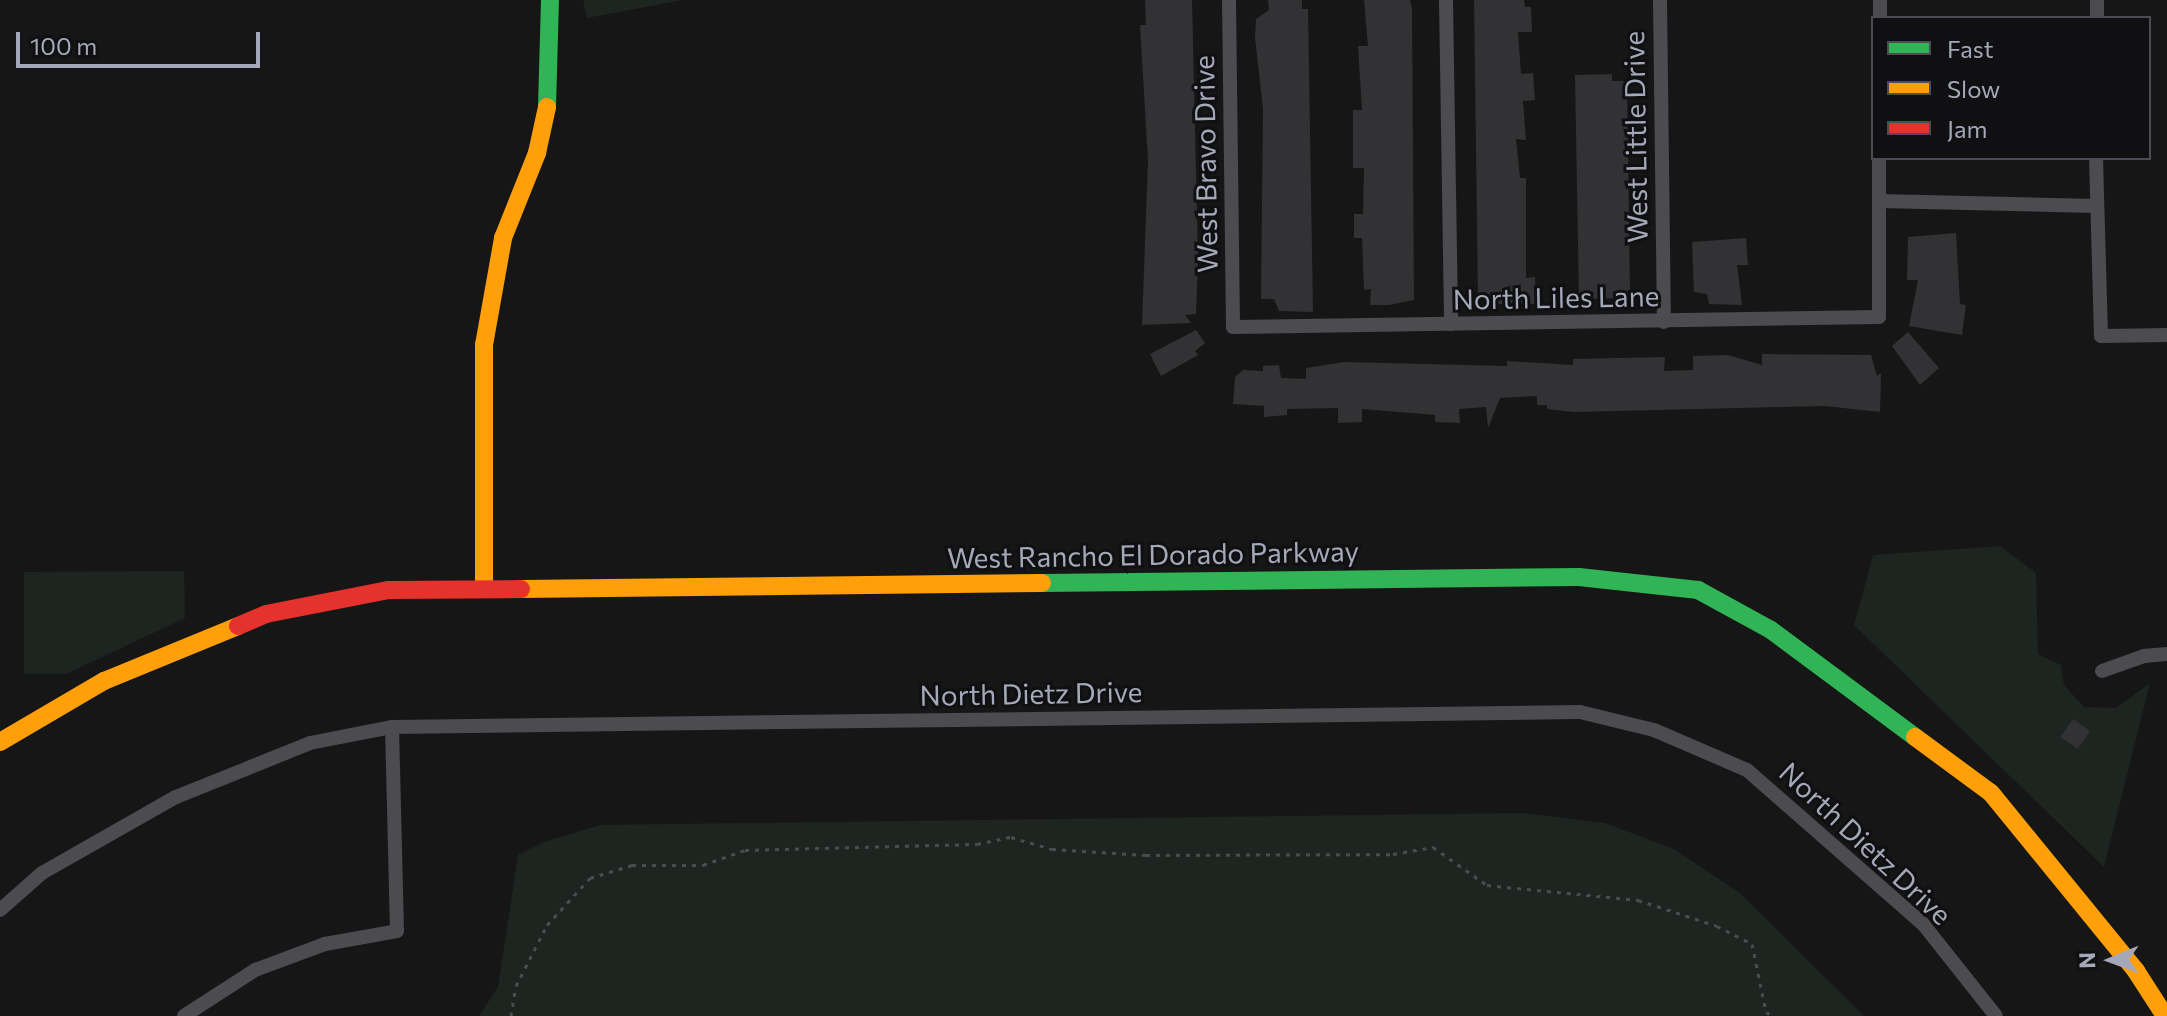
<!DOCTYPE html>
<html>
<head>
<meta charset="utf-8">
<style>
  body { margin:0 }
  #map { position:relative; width:2167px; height:1016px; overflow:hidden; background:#161616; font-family:Commissioner,sans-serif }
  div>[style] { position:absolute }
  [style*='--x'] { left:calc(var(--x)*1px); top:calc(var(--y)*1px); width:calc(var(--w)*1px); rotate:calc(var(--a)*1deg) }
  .green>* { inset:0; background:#1d2520 }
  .building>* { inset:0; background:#323234; transform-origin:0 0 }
  .path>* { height:3px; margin-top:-1.5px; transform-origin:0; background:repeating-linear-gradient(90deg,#4b4c52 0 4px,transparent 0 10px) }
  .street>* { height:14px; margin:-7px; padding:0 7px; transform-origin:7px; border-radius:7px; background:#4b4b50 }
  .fast>* { height:18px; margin:-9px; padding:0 9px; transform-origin:9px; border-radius:9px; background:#30b455 }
  .slow>* { height:18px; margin:-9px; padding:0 9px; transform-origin:9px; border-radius:9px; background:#ff9f0a }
  .jam>* { height:18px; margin:-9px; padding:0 9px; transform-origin:9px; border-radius:9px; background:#e5322d }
  span { translate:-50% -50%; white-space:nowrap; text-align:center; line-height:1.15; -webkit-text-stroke:6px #101012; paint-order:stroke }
  .street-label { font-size:28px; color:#a5a8b8 }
  .legend { position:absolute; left:1871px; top:16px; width:280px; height:144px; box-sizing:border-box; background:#101012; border:2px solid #4c4d54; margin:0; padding:10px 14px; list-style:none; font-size:24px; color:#a5a8b8 }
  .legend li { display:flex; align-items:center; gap:16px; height:40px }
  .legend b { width:40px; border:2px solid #4c4d54 }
  .north { position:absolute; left:2071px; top:920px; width:80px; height:80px; -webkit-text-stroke:6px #101012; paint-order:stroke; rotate:269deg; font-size:22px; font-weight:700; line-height:32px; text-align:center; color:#a5a8b8 }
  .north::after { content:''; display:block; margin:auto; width:28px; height:36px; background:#a5a8b8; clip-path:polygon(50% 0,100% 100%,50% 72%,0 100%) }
  .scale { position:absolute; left:16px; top:32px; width:244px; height:36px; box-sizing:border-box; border:4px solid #a5a8b8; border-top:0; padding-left:10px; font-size:24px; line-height:28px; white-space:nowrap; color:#a5a8b8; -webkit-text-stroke:6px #101012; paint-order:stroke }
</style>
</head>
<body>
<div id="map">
  <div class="green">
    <i style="clip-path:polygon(583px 0,683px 0,587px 18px)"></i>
    <i style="clip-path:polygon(2000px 546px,2036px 573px,2038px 654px,2061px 665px,2064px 685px,2084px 707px,2116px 708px,2150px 683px,2104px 867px,1854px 625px,1873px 555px)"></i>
    <i style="clip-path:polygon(184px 571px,185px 618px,66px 674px,24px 674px,24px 572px)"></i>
    <i style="clip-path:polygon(1524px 813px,1605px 823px,1674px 849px,1740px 893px,1864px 1016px,479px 1016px,498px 987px,518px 855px,544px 842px,600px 825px)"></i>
  </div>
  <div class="building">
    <i style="clip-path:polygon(1145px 0,1192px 0,1198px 259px,1196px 314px,1185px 315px,1191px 323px,1142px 325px,1148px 161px,1140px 25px,1146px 25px)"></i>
    <i style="clip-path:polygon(1268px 0,1302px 0,1302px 9px,1308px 9px,1313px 312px,1279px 311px,1274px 299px,1261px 299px,1263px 109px,1255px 38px,1256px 19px,1269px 10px)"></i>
    <i style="clip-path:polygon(1364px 0,1410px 0,1412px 8px,1414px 300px,1389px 305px,1370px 305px,1371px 289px,1364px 290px,1362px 238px,1354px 238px,1354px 214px,1363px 214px,1364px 168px,1353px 168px,1353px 110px,1362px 110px,1358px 46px,1368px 46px)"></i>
    <i style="clip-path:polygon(1474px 0,1524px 0,1525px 7px,1531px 7px,1532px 32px,1518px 32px,1521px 74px,1533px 73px,1535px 100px,1523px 101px,1526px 140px,1516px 139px,1520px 178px,1526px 178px,1526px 278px,1535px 277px,1536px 304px,1490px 304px,1490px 298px,1478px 298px)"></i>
    <i style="clip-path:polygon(1612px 74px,1612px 81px,1627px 81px,1630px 293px,1622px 298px,1579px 299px,1575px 75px)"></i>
    <i style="clip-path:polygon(1956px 233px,1960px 304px,1966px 305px,1962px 335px,1909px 326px,1918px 280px,1907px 280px,1908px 237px)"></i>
    <i style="clip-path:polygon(1746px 238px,1748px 265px,1737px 265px,1742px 305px,1709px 304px,1707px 294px,1694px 292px,1692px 242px)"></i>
    <i style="clip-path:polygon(1196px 330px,1205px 343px,1195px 351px,1198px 355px,1161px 376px,1150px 354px)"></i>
    <i style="clip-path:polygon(1908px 332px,1939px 368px,1920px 385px,1892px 346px)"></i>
    <i style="clip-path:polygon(1762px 354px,1871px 355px,1877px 376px,1881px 373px,1880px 412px,1825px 406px,1574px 412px,1547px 409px,1547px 405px,1537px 405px,1537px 396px,1516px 397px,1500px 398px,1488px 428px,1486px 407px,1459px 409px,1460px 423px,1435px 422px,1435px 415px,1362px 409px,1362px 422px,1338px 423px,1338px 408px,1287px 409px,1287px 415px,1264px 417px,1264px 406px,1233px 404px,1235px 377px,1243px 370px,1263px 371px,1263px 366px,1279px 365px,1281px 378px,1306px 379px,1306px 368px,1344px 362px,1507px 366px,1507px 361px,1573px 365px,1573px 359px,1665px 357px,1664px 371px,1693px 370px,1693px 356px,1728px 355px,1762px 365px)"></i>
    <i style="left:2073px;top:719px;width:21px;height:22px;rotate:35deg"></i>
  </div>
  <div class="path">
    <i style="--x:511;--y:1016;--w:30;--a:-81"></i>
    <i style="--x:516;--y:986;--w:68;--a:-63.1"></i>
    <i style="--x:547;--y:925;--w:64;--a:-47.5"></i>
    <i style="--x:590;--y:878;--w:44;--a:-17.2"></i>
    <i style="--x:632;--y:865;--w:71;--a:0"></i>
    <i style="--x:703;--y:865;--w:45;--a:-19.7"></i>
    <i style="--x:745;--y:850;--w:232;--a:-1.5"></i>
    <i style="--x:977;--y:844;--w:35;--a:-12"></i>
    <i style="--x:1011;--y:837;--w:43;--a:16.3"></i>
    <i style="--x:1052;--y:849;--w:94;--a:3.7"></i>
    <i style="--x:1146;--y:855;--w:247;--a:-0.2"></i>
    <i style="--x:1393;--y:854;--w:41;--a:-9.9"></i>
    <i style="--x:1433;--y:847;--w:66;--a:35.1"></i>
    <i style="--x:1487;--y:885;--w:152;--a:5.7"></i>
    <i style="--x:1638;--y:900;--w:83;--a:18.2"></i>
    <i style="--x:1717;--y:926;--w:39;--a:27"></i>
    <i style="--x:1752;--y:944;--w:69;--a:78.4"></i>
    <i style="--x:1766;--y:1012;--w:9;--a:27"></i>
  </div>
  <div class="street">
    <i style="--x:1229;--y:0;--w:327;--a:89.3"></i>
    <i style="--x:1233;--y:327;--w:646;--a:-0.89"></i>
    <i style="--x:1879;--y:317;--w:159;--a:-90"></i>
    <i style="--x:1446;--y:0;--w:324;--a:89.1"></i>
    <i style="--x:1660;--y:0;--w:322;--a:89.3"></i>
    <i style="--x:1880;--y:18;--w:18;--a:-90"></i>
    <i style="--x:2097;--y:18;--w:18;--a:-90"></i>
    <i style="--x:2096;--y:158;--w:178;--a:88.4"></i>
    <i style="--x:2101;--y:336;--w:66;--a:-0.9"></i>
    <i style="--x:1879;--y:201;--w:216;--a:1.3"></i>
    <i style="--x:2102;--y:671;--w:45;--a:-19.7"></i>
    <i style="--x:2144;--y:656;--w:23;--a:-5"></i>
    <i style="--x:0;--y:910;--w:56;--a:-41.4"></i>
    <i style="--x:42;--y:873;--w:154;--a:-29.6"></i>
    <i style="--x:176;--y:797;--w:144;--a:-21.9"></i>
    <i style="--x:310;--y:743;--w:84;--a:-11"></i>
    <i style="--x:392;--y:727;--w:1188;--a:-0.72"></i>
    <i style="--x:1580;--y:712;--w:76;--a:13.7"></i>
    <i style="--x:1654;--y:730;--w:101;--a:23.3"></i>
    <i style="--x:1747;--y:770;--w:234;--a:41.2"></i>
    <i style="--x:1923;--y:924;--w:117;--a:51.6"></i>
    <i style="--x:184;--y:1016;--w:85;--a:-32.9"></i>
    <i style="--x:255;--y:970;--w:75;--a:-20.4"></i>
    <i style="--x:325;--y:944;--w:73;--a:-10.2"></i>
    <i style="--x:397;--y:931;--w:204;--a:-91.4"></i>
  </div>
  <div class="fast">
    <i style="--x:547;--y:107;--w:107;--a:-88.4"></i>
    <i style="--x:1042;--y:583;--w:537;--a:-0.64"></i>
    <i style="--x:1579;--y:577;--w:120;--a:6.2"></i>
    <i style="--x:1698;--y:590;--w:83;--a:28.7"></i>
    <i style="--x:1771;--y:630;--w:179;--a:36.6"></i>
  </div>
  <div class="slow">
    <i style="--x:484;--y:589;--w:244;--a:-90"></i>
    <i style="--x:484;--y:345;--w:109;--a:-79.9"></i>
    <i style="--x:503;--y:238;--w:92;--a:-68.2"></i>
    <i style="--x:537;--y:153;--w:47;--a:-77.7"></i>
    <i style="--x:521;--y:589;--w:521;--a:-0.66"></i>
    <i style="--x:1915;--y:737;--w:94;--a:36.4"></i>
    <i style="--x:1991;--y:793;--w:230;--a:50.8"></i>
    <i style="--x:2136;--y:971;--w:54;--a:57.2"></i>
    <i style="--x:0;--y:742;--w:121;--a:-30.4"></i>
    <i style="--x:104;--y:681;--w:145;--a:-22.3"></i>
  </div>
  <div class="jam">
    <i style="--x:238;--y:626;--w:30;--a:-23"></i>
    <i style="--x:266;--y:614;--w:124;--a:-11.1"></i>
    <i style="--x:388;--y:590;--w:133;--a:-0.4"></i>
  </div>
  <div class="street-label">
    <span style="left:1635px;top:137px;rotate:-91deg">West Little Drive</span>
    <span style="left:1205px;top:164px;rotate:-91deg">West Bravo Drive</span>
    <span style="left:1556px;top:297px;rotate:-1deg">North Liles Lane</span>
    <span style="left:1153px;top:554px;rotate:-1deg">West Rancho El Dorado Parkway</span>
    <span style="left:1031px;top:693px;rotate:-1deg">North Dietz Drive</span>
    <span style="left:1866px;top:843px;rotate:43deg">North Dietz Drive</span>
  </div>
  <ul class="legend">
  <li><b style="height:10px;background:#30b455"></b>Fast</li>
  <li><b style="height:10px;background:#ff9f0a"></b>Slow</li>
  <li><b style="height:10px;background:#e5322d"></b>Jam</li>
  </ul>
  <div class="north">N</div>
  <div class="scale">100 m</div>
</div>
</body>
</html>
